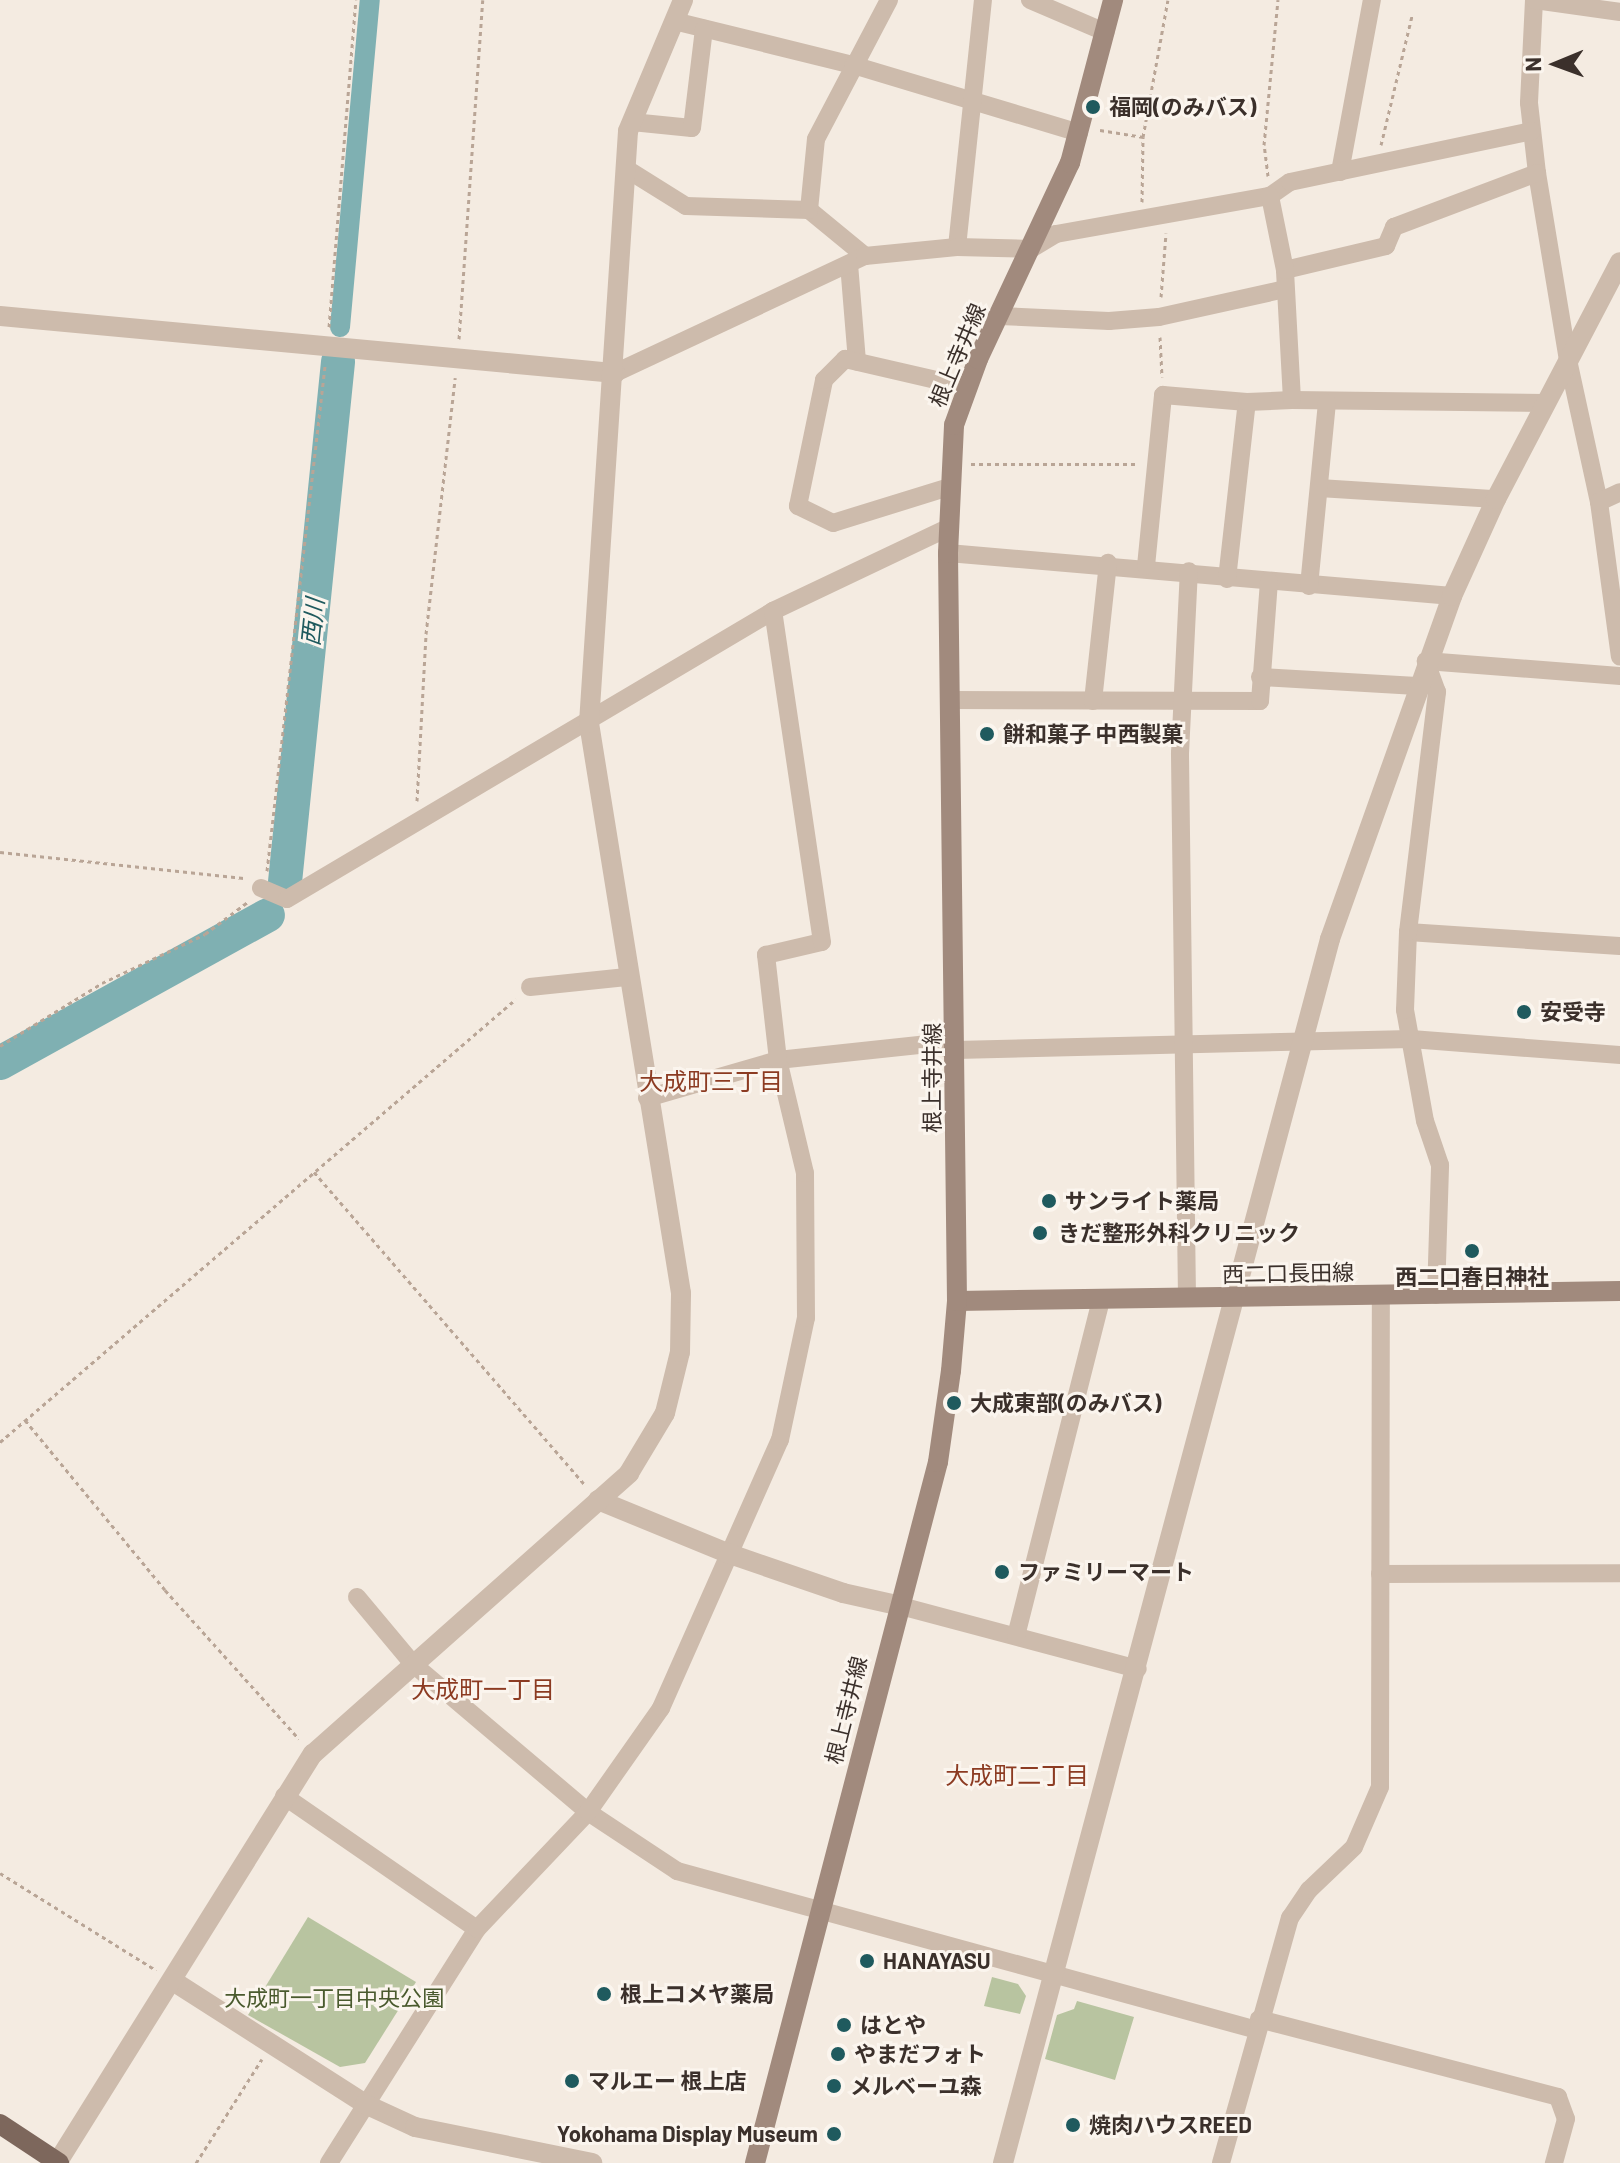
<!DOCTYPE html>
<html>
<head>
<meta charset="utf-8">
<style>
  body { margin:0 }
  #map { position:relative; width:1620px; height:2163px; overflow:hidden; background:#f4ebe1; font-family:Barlow,"Noto Sans JP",sans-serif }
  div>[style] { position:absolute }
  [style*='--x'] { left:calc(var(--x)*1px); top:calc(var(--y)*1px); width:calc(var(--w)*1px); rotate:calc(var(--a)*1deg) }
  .green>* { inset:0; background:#b8c4a0 }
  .canal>* { height:20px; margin:-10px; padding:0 10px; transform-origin:10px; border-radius:10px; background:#7fb0b2 }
  .river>* { height:34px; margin:-17px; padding:0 17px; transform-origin:17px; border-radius:17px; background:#7fb0b2 }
  .path>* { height:3px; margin-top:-1.5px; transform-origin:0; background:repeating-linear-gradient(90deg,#b9a596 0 4px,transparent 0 8px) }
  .minor>* { height:18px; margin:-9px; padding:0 9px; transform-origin:9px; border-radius:9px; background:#cdbbac }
  .tertiary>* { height:20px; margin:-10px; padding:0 10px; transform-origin:10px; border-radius:10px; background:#cdbbac }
  .secondary>* { height:20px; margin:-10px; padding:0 10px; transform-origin:10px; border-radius:10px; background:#a18a7d }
  .primary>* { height:20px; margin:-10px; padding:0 10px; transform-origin:10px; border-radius:10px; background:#7d675c }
  .dots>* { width:22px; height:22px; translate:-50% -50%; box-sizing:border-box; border:4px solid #fbf5ee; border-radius:50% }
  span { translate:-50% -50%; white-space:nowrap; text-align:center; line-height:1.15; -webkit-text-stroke:6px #fbf5ee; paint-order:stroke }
  .poi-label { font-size:22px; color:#3b302b; font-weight:700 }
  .left { translate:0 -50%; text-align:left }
  .right { translate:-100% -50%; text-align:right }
  .street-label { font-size:22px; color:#3b302b }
  .park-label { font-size:22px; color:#4a5a2e }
  .water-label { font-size:24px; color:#1f5a5e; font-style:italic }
  .neighbourhood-label { font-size:24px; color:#8c3b22 }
  .north { position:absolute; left:1516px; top:24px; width:80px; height:80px; -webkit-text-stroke:6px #fbf5ee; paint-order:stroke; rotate:269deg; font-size:22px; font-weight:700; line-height:32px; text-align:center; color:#3b302b }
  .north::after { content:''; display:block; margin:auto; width:28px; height:36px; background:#3b302b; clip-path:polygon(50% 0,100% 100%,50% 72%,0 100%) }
</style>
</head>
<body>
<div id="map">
  <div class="green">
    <i style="clip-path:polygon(308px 1917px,416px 1982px,365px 2063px,340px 2067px,248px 2015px)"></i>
    <i style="clip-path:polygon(992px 1977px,1018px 1984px,1026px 1996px,1020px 2014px,984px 2006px)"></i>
    <i style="clip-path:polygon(1077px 2001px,1134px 2017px,1115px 2080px,1045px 2059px,1057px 2015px,1074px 2009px)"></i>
  </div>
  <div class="canal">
    <i style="--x:340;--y:327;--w:328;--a:-84.8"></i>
  </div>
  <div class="river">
    <i style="--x:285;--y:882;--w:523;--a:-84.18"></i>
    <i style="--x:0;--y:1063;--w:306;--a:-28.9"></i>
  </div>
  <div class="path">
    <i style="--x:1100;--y:130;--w:44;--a:9.2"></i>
    <i style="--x:1381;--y:145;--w:133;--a:-76.5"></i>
    <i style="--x:1268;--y:176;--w:31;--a:-97"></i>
    <i style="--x:1264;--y:145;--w:146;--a:-84.5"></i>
    <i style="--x:1142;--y:202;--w:65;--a:-89.1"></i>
    <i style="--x:1143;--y:137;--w:139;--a:-79.7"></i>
    <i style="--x:1161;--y:297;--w:64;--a:-85.5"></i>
    <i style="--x:329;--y:327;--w:328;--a:-85.3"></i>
    <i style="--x:1160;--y:337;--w:40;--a:87.1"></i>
    <i style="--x:459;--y:339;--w:340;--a:-86"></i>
    <i style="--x:971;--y:464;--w:168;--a:0"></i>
    <i style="--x:417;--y:801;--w:167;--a:-86.9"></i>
    <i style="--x:426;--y:634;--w:258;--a:-83.5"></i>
    <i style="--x:0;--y:852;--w:245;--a:6.1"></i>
    <i style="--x:267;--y:871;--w:508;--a:-83.45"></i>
    <i style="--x:0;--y:1046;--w:120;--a:-31.7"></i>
    <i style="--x:102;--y:983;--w:114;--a:-25.4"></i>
    <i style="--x:205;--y:934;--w:55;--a:-36.9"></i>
    <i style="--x:314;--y:1172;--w:415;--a:49.1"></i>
    <i style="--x:25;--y:1420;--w:220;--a:50.5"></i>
    <i style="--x:165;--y:1590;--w:200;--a:48"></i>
    <i style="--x:0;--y:1442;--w:680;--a:-40.65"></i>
    <i style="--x:0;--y:1873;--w:184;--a:31.9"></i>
    <i style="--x:196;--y:2163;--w:123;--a:-57.6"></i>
  </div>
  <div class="minor">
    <i style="--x:1030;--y:0;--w:82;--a:23.1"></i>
    <i style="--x:1534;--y:0;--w:103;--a:92.8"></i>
    <i style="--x:1529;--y:103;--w:70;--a:83.5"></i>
    <i style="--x:1537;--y:173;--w:190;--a:80.6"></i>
    <i style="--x:1568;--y:360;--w:145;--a:77.7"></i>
    <i style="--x:1599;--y:502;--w:156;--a:82.3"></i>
    <i style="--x:1535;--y:0;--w:86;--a:8"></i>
    <i style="--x:674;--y:21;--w:184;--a:13.8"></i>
    <i style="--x:853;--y:65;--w:236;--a:16.7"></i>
    <i style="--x:632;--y:122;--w:60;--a:5.7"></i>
    <i style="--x:692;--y:128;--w:100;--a:-83.1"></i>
    <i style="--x:625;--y:168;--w:72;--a:31.9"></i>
    <i style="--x:686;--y:206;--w:123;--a:1.9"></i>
    <i style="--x:1340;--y:172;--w:175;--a:-79.5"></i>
    <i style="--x:957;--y:247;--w:248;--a:-84"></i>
    <i style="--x:865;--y:256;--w:72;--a:-140.6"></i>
    <i style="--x:809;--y:210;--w:71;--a:-84.4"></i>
    <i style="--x:816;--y:139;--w:157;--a:-62.3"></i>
    <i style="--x:849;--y:264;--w:98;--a:85.3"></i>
    <i style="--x:1285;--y:270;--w:104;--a:-13.4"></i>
    <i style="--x:1386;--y:246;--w:21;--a:-67"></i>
    <i style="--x:1394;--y:227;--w:153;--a:-20.7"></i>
    <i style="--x:999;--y:316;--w:110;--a:2.6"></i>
    <i style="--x:1109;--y:321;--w:50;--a:-4.6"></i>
    <i style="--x:1159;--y:317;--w:129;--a:-12.5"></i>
    <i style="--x:615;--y:373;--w:276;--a:-25.1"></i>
    <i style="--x:865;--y:256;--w:92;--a:-5.6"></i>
    <i style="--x:957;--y:247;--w:74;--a:1.5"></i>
    <i style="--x:1031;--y:249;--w:29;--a:-31"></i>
    <i style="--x:1056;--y:234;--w:217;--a:-10.1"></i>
    <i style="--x:1270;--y:196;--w:24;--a:-35"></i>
    <i style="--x:1290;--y:182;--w:247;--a:-11.9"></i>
    <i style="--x:1292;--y:400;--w:253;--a:0.7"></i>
    <i style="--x:949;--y:487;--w:121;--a:162.8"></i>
    <i style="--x:833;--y:523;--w:39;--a:-154"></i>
    <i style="--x:798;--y:506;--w:129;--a:-78.3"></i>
    <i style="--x:824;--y:380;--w:30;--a:-45"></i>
    <i style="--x:845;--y:359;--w:124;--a:13"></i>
    <i style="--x:1319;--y:488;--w:177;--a:3.6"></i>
    <i style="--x:1599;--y:502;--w:23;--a:-25"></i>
    <i style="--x:948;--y:553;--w:506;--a:4.88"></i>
    <i style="--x:1146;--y:566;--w:172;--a:-84.3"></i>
    <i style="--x:1163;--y:395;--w:84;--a:4.8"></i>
    <i style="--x:1227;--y:579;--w:178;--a:-83.6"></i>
    <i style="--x:1247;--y:402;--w:45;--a:-2.5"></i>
    <i style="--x:1292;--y:400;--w:130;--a:-93.1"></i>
    <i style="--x:1285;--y:270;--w:76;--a:-101.5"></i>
    <i style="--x:1309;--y:586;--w:184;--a:-84.4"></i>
    <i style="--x:1260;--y:677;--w:157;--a:3.3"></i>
    <i style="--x:951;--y:700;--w:309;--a:0.2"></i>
    <i style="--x:1260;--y:701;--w:120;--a:-85.7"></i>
    <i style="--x:1093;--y:701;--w:139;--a:-83.8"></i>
    <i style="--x:261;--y:888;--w:28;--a:23"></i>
    <i style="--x:287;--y:899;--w:565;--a:-30.65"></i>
    <i style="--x:773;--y:611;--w:196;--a:-25.4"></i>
    <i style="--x:1408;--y:932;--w:212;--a:3.8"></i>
    <i style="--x:530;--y:987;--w:97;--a:-5.9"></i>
    <i style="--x:647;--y:1098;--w:136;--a:-16.2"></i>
    <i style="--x:778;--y:1060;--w:151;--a:-6.1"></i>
    <i style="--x:928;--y:1044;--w:29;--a:12"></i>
    <i style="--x:956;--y:1050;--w:455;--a:-1.4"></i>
    <i style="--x:1411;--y:1039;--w:210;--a:4.4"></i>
    <i style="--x:1436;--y:1295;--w:130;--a:-88.2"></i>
    <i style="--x:1440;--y:1165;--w:46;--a:-108.8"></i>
    <i style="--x:1425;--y:1121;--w:113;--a:-100.2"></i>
    <i style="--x:1405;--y:1010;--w:78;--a:-87.8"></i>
    <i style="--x:1408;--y:932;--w:242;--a:-83.1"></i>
    <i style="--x:1437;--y:692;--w:33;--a:-110"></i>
    <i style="--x:1426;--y:661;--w:195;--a:4.4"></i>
    <i style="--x:1187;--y:1298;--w:545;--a:-90.74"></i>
    <i style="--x:1180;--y:753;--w:182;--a:-87.2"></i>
    <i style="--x:1380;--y:1574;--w:240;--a:-0.2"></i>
    <i style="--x:357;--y:1597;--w:87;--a:50.1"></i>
    <i style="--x:413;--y:1664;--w:229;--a:40.2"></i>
    <i style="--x:588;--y:1812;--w:107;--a:33.5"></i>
    <i style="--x:677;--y:1871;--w:601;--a:15.33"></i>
    <i style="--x:897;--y:1605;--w:249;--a:14.9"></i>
    <i style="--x:1016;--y:1636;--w:346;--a:-75.8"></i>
    <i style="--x:284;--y:1796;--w:234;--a:34.6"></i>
    <i style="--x:1259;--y:2019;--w:309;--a:14.6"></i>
    <i style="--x:1558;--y:2097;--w:23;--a:70"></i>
    <i style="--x:1566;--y:2119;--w:46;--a:105.3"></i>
    <i style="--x:329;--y:2163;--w:277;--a:-57.7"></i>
    <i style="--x:477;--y:1929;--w:161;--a:-46.5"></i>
    <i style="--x:588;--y:1812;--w:127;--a:-54.9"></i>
    <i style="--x:661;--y:1708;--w:293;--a:-66.1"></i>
    <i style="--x:780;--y:1440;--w:125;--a:-78"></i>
    <i style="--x:806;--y:1318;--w:145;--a:-90.4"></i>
    <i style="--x:805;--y:1173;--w:116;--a:-103.4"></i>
    <i style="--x:778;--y:1060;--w:106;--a:-96.5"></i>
    <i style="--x:766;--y:955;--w:57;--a:-13.1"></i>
    <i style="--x:822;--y:942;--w:335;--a:-98.4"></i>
    <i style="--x:1221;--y:2163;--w:255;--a:-74.3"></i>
    <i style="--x:1290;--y:1918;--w:34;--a:-56"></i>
    <i style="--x:1309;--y:1890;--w:62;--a:-43.7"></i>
    <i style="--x:1354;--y:1847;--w:65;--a:-66.6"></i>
    <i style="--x:1380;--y:1787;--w:491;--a:-89.9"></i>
  </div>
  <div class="tertiary">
    <i style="--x:0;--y:316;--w:618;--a:5.3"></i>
    <i style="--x:598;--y:1500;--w:139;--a:22.3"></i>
    <i style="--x:727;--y:1553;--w:123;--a:19"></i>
    <i style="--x:843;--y:1593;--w:55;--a:12.5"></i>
    <i style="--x:173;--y:1981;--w:228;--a:32.6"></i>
    <i style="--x:365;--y:2104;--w:55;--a:24.7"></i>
    <i style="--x:415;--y:2127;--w:181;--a:11.5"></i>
    <i style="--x:57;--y:2163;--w:483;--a:-58"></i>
    <i style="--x:313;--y:1754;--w:423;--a:-41.6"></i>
    <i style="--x:629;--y:1473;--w:70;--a:-59"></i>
    <i style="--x:665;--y:1413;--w:63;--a:-76.2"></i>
    <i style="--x:680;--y:1352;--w:59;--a:-89"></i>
    <i style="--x:681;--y:1293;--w:577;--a:-99.17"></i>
    <i style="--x:589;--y:723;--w:593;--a:-86.23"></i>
    <i style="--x:628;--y:131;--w:142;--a:-67.2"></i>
    <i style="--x:1003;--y:2163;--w:1267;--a:-75.04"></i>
    <i style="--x:1330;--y:939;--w:364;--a:-70.4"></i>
    <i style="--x:1452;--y:596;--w:107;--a:-65.6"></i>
    <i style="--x:1496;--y:499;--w:267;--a:-62.4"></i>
  </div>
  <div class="secondary">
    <i style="--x:957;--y:1301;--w:663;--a:-0.86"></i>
    <i style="--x:755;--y:2163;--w:724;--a:-75.37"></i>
    <i style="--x:938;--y:1462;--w:92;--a:-81.9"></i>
    <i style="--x:951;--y:1371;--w:70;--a:-85.1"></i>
    <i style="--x:957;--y:1301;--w:748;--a:-90.69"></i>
    <i style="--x:948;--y:553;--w:128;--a:-87.3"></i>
    <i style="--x:954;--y:425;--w:70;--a:-70"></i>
    <i style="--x:978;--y:359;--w:217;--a:-64.9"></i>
    <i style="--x:1070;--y:163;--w:169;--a:-75.2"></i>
  </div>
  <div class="primary">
    <i style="--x:0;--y:2124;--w:71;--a:33.5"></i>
  </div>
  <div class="dots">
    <i style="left:1093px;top:107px;background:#1f5a5e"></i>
    <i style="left:987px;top:734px;background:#1f5a5e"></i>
    <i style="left:1524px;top:1012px;background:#1f5a5e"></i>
    <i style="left:1049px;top:1201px;background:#1f5a5e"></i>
    <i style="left:1040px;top:1233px;background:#1f5a5e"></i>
    <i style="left:1472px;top:1251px;background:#1f5a5e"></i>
    <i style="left:954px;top:1403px;background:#1f5a5e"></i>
    <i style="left:1002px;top:1572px;background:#1f5a5e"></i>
    <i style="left:867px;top:1961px;background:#1f5a5e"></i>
    <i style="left:604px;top:1994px;background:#1f5a5e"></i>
    <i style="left:844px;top:2025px;background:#1f5a5e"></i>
    <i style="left:838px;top:2054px;background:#1f5a5e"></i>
    <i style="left:572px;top:2081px;background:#1f5a5e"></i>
    <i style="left:834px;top:2086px;background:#1f5a5e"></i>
    <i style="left:1073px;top:2125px;background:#1f5a5e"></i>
    <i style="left:834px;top:2134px;background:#1f5a5e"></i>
  </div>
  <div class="poi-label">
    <span class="left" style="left:1109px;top:107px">福岡(のみバス)</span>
    <span class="left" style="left:1003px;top:734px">餅和菓子 中西製菓</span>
    <span class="left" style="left:1540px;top:1012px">安受寺</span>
    <span class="left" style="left:1065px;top:1201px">サンライト薬局</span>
    <span class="left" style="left:1058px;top:1233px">きだ整形外科クリニック</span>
    <span style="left:1472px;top:1277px">西二口春日神社</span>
    <span class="left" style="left:970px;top:1403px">大成東部(のみバス)</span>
    <span class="left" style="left:1018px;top:1572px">ファミリーマート</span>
    <span class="left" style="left:883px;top:1961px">HANAYASU</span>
    <span class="left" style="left:620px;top:1994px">根上コメヤ薬局</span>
    <span class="left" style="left:860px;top:2025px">はとや</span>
    <span class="left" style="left:854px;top:2054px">やまだフォト</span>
    <span class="left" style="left:588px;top:2081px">マルエー 根上店</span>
    <span class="left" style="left:850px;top:2086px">メルベーユ森</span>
    <span class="left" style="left:1089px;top:2125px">焼肉ハウスREED</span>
    <span class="right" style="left:818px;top:2134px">Yokohama Display Museum</span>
  </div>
  <div class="street-label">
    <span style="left:957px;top:355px;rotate:-67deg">根上寺井線</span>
    <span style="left:932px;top:1078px;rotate:-90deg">根上寺井線</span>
    <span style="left:1288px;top:1273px;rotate:-1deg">西二口長田線</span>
    <span style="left:846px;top:1710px;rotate:-76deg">根上寺井線</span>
  </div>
  <div class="park-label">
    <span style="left:334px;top:1998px">大成町一丁目中央公園</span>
  </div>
  <div class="water-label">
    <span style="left:312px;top:622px;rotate:-84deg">西川</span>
  </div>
  <div class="neighbourhood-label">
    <span style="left:711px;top:1081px">大成町三丁目</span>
    <span style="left:483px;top:1689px">大成町一丁目</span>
    <span style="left:1017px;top:1775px">大成町二丁目</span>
  </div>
  <div class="north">N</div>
</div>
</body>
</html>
